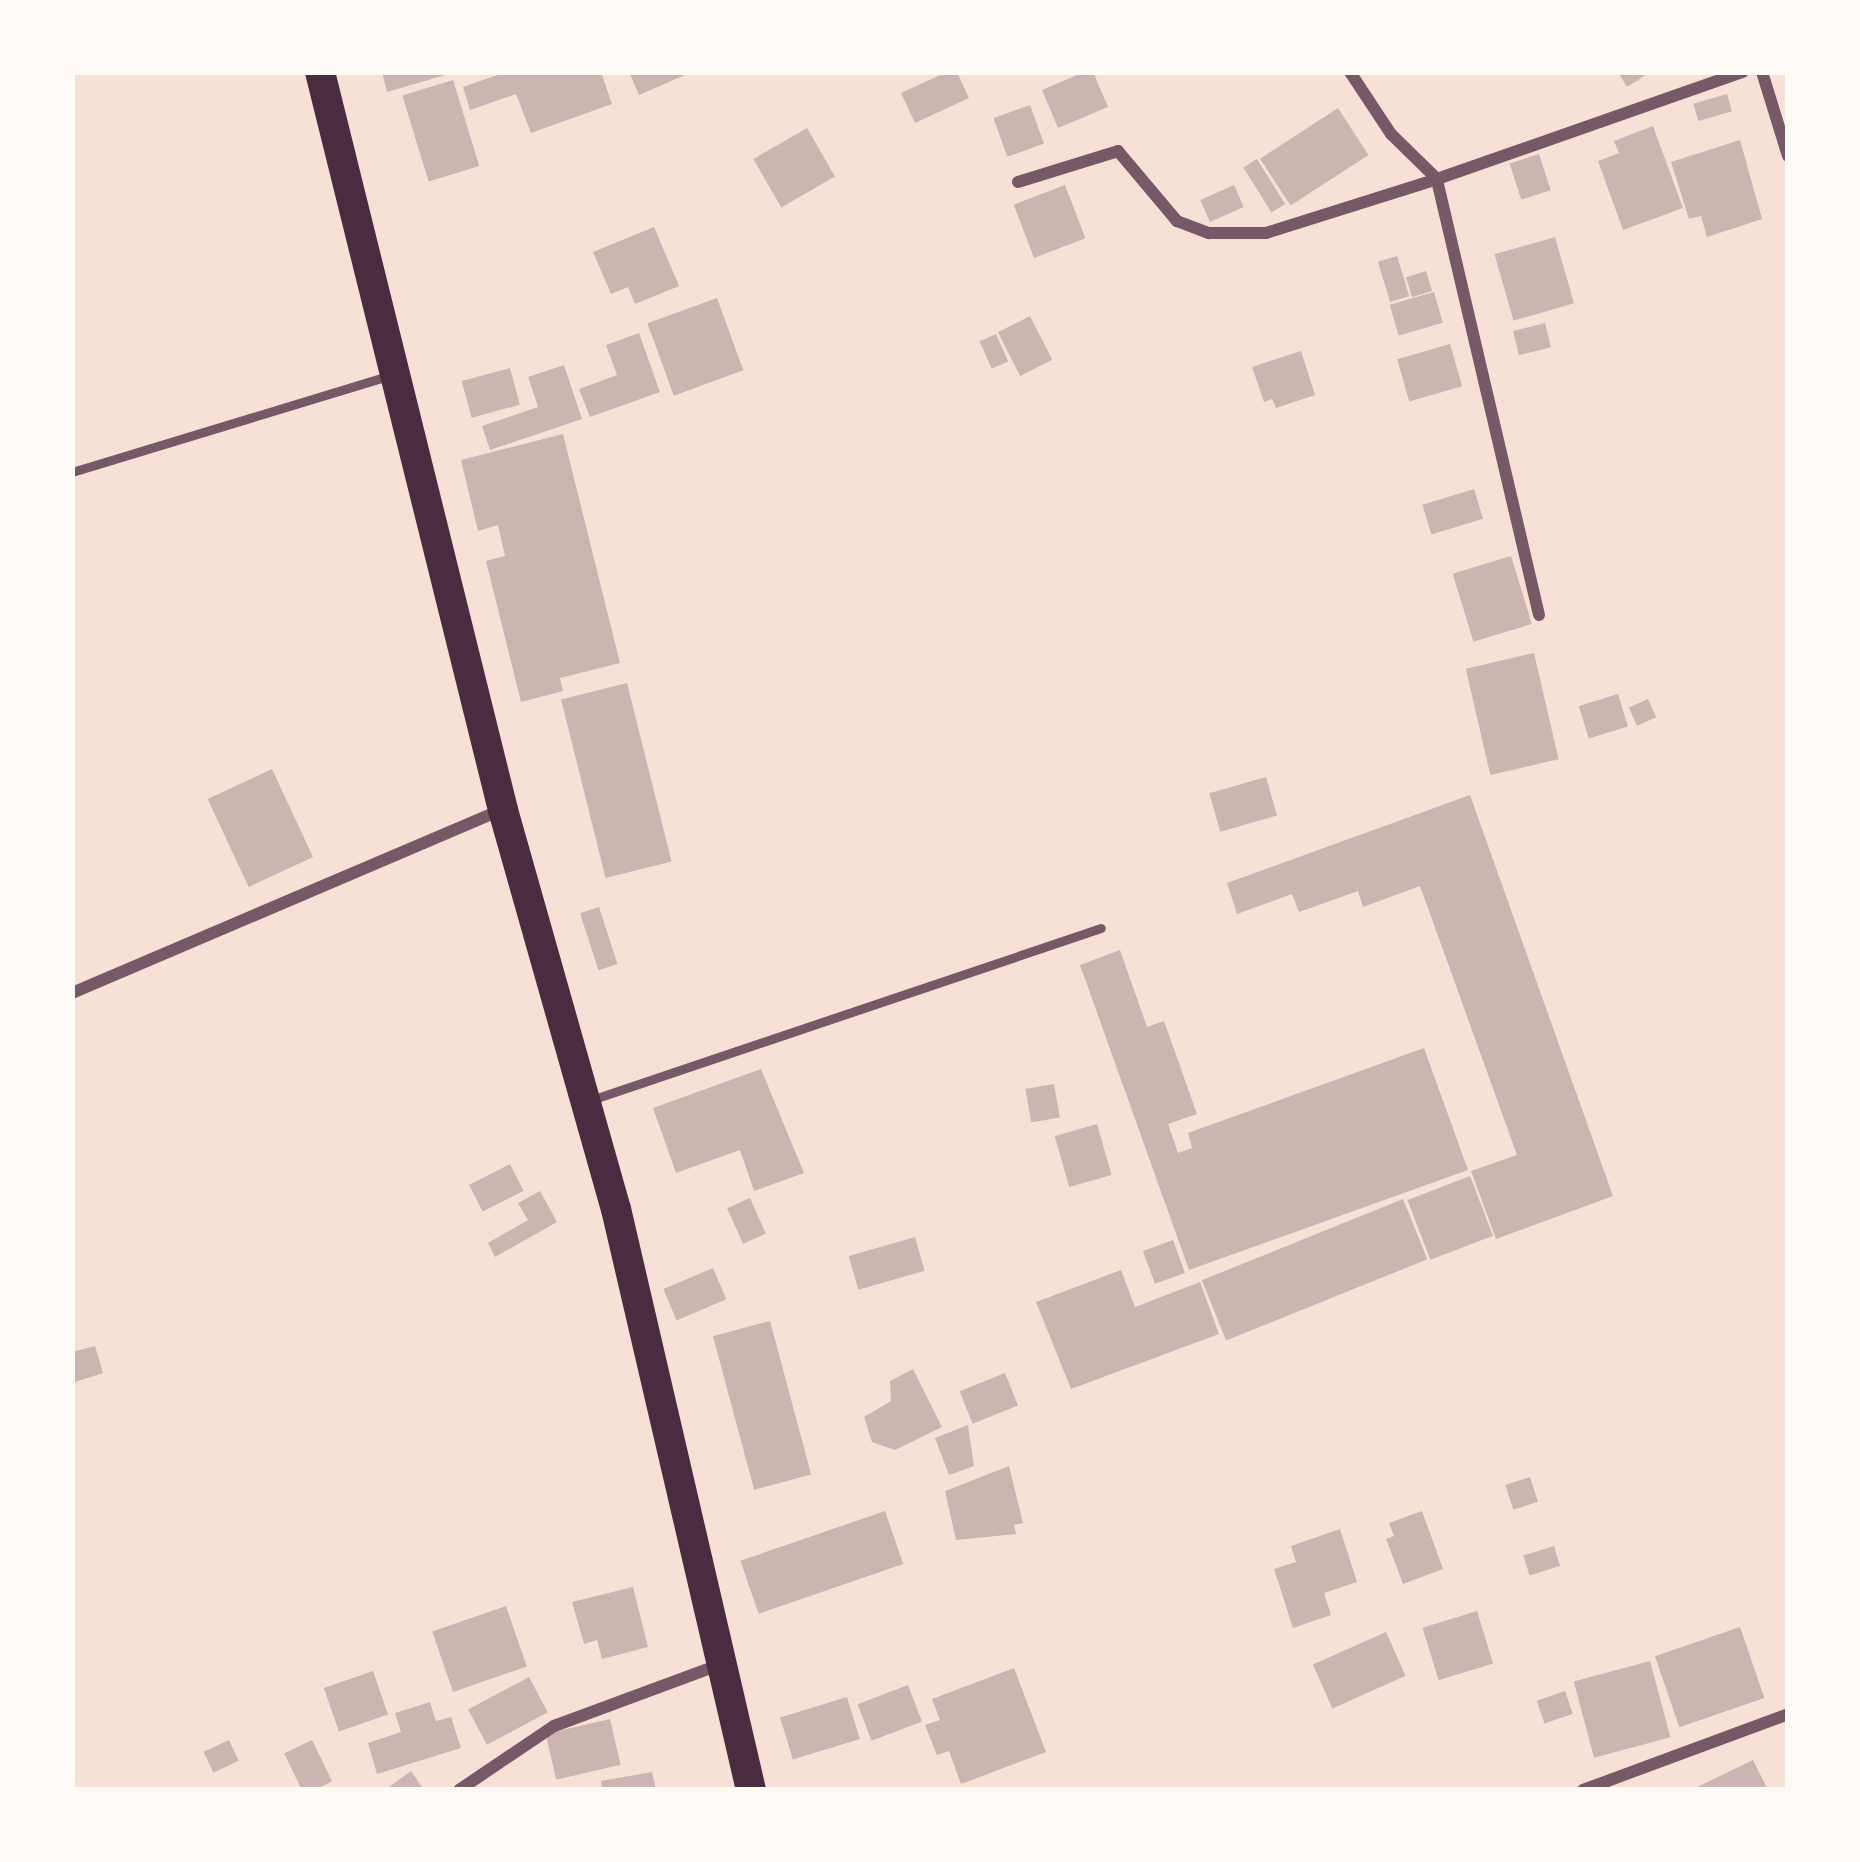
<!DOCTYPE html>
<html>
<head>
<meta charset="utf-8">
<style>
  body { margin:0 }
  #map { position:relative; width:1860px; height:1862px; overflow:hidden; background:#f7e1d7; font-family:"Source Sans 3",sans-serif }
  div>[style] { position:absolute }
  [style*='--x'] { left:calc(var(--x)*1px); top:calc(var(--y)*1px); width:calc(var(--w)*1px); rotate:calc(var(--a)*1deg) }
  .building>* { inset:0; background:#ccb4b1; transform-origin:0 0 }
  .service>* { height:9px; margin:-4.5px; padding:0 4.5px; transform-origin:4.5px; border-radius:4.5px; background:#755966 }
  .minor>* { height:12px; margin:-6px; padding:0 6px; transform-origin:6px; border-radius:6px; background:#755966 }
  .trunk>* { height:30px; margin:-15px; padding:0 15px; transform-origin:15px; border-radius:15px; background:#4a2c40 }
  span { translate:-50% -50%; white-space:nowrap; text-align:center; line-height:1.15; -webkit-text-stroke:10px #fffaf5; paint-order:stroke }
  .frame { position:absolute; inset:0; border:75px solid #fffaf5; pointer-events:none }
</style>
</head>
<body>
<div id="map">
  <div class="building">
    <i style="clip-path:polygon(382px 72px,451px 72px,452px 73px,387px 92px)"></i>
    <i style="clip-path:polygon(506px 72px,601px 72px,612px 104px,531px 133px,516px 94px,470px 110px,463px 87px)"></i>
    <i style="clip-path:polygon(629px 72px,692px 72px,639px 95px)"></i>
    <i style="clip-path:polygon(947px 72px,957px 72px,969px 98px,915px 123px,901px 93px)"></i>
    <i style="clip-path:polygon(1084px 72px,1093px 72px,1108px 107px,1058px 128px,1042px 90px)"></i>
    <i style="clip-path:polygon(1618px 72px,1651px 72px,1627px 87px)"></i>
    <i style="left:453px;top:80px;width:90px;height:53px;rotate:73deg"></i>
    <i style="left:1727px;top:94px;width:18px;height:35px;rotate:74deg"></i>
    <i style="left:1030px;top:105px;width:41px;height:39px;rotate:70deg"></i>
    <i style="left:1338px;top:108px;width:56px;height:93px;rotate:57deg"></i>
    <i style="clip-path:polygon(1653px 126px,1683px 208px,1623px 230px,1598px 161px,1619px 153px,1614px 141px)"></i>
    <i style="left:807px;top:128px;width:56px;height:62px;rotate:60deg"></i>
    <i style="clip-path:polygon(1740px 140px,1762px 219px,1707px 237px,1701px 216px,1689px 219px,1671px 162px)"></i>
    <i style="left:1539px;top:154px;width:38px;height:31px;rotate:72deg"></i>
    <i style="left:1257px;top:159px;width:53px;height:16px;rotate:58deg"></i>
    <i style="left:1065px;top:185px;width:57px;height:55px;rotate:69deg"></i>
    <i style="left:1234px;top:185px;width:24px;height:37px;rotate:66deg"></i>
    <i style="clip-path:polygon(654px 227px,679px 286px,635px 304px,628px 287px,611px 294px,593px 252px)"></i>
    <i style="left:1555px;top:237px;width:69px;height:63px;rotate:74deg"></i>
    <i style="left:1397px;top:256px;width:42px;height:20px;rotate:73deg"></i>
    <i style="left:1426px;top:271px;width:21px;height:21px;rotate:73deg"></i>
    <i style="left:1434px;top:292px;width:32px;height:46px;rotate:74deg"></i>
    <i style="left:717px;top:298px;width:77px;height:74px;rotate:70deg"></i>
    <i style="left:1030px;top:316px;width:49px;height:36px;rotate:63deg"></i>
    <i style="left:1545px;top:323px;width:25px;height:33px;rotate:76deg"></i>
    <i style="clip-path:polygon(639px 333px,660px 392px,590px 417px,579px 389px,617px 375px,606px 345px)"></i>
    <i style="left:996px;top:334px;width:30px;height:18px;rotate:66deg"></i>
    <i style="left:1450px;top:344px;width:44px;height:55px;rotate:74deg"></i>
    <i style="clip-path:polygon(1301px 351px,1315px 395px,1276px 408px,1272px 399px,1264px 402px,1252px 367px)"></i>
    <i style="clip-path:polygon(564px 365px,582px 419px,490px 450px,482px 426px,538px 407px,528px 377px)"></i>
    <i style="left:510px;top:368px;width:38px;height:50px;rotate:75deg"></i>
    <i style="clip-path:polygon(563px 434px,620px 663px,560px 678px,563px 691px,521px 702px,486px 561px,505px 556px,498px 525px,478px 531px,461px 460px)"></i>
    <i style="left:1474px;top:489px;width:31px;height:54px;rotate:73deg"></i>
    <i style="left:1511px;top:556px;width:71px;height:61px;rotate:73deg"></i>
    <i style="left:1534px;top:653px;width:109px;height:70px;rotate:77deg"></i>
    <i style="left:627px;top:683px;width:184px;height:68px;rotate:76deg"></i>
    <i style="left:1618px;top:694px;width:34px;height:41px;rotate:73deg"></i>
    <i style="left:1648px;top:699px;width:20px;height:21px;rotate:66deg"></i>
    <i style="left:272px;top:769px;width:97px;height:71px;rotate:65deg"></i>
    <i style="left:1266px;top:777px;width:40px;height:59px;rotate:74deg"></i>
    <i style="clip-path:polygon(1470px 795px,1613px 1196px,1496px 1239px,1471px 1171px,1517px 1155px,1420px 886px,1363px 907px,1358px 891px,1299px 912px,1292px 894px,1237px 914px,1227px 883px)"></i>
    <i style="left:599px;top:907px;width:60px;height:20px;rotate:72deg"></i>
    <i style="clip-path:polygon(1120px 950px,1147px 1027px,1164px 1021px,1197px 1114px,1168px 1124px,1178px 1153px,1192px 1148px,1188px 1133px,1424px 1048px,1468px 1170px,1189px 1270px,1080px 965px)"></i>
    <i style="clip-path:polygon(761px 1069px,804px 1173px,754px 1191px,740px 1150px,676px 1173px,653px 1108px)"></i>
    <i style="left:1054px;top:1084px;width:34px;height:29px;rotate:80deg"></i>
    <i style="left:1097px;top:1124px;width:53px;height:44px;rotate:74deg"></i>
    <i style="left:510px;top:1164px;width:30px;height:46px;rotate:63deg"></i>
    <i style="left:1470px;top:1176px;width:64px;height:67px;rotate:69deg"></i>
    <i style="clip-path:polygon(540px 1191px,557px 1222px,495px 1257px,488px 1243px,528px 1220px,518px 1203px)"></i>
    <i style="left:750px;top:1198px;width:39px;height:25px;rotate:66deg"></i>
    <i style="left:1403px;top:1199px;width:65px;height:217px;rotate:68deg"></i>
    <i style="left:915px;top:1237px;width:35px;height:69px;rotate:74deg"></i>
    <i style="left:1173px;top:1240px;width:35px;height:32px;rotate:70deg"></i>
    <i style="left:713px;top:1268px;width:34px;height:54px;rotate:67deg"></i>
    <i style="clip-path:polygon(1121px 1270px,1135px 1307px,1200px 1282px,1219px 1334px,1071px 1389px,1036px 1302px)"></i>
    <i style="left:770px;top:1321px;width:159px;height:59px;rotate:75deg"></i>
    <i style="clip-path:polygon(95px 1346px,103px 1373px,72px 1383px,72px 1352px)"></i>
    <i style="clip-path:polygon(913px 1369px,942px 1427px,895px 1450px,872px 1442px,864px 1417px,891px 1401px,890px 1381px)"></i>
    <i style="left:1005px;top:1373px;width:35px;height:49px;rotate:68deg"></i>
    <i style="clip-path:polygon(968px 1425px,974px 1466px,949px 1475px,935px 1438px)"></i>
    <i style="clip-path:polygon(1009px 1466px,1023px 1523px,1014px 1525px,1016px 1534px,956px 1540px,945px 1491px)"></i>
    <i style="left:1530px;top:1477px;width:26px;height:26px;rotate:72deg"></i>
    <i style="left:885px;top:1511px;width:56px;height:153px;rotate:71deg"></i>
    <i style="clip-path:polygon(1422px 1511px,1443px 1569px,1403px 1584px,1386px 1539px,1394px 1536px,1389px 1523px)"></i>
    <i style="clip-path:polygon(1340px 1529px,1357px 1582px,1324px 1593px,1331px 1615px,1293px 1628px,1274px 1569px,1296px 1562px,1291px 1546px)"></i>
    <i style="left:1554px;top:1546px;width:21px;height:32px;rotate:73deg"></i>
    <i style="clip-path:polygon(633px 1587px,648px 1647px,602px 1659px,597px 1640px,584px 1644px,572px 1602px)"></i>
    <i style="left:506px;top:1606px;width:64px;height:78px;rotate:71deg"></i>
    <i style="left:1477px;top:1611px;width:55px;height:57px;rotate:73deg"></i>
    <i style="left:1740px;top:1627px;width:75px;height:90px;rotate:71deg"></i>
    <i style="left:1386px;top:1632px;width:48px;height:80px;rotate:66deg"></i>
    <i style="left:1650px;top:1661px;width:79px;height:79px;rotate:75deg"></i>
    <i style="clip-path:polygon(1014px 1668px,1046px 1752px,961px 1784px,949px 1751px,937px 1755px,925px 1725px,940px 1720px,932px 1699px)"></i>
    <i style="left:373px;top:1671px;width:46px;height:52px;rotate:71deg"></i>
    <i style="left:529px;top:1677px;width:40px;height:69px;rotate:62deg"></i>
    <i style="left:908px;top:1685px;width:39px;height:54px;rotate:69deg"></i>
    <i style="left:1565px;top:1691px;width:24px;height:30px;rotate:71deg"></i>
    <i style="left:847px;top:1697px;width:44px;height:70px;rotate:73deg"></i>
    <i style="clip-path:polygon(430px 1702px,436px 1721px,451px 1717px,461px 1748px,377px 1774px,368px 1743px,401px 1732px,395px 1713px)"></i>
    <i style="left:610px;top:1719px;width:47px;height:66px;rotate:77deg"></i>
    <i style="left:229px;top:1740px;width:23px;height:28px;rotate:65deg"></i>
    <i style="left:312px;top:1740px;width:46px;height:31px;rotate:64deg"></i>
    <i style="clip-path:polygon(1753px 1760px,1768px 1790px,1691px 1790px)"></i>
    <i style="clip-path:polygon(411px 1771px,424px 1790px,385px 1790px)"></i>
    <i style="clip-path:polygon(652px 1772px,656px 1790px,602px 1790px,601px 1781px)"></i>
  </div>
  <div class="service">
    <i style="--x:72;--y:472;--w:334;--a:-16.9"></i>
    <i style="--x:591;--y:1100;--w:538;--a:-18.64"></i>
  </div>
  <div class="minor">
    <i style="--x:1762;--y:72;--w:88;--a:72.8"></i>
    <i style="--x:1018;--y:182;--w:105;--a:-17.2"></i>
    <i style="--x:1118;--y:151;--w:92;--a:49.9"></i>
    <i style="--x:1177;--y:221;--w:34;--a:21"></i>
    <i style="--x:1209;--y:233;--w:57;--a:0"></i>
    <i style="--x:1266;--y:233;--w:179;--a:-17.5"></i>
    <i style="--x:1437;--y:179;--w:64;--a:-135.6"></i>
    <i style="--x:1391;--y:134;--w:74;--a:-123.5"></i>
    <i style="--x:1539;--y:615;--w:448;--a:-103.2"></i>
    <i style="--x:1437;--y:179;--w:324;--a:-19.3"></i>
    <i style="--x:72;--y:993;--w:467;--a:-23.1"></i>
    <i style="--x:459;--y:1790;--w:115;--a:-34"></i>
    <i style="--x:554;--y:1726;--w:176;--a:-20.3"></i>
    <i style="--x:1583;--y:1790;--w:219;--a:-20.3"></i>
  </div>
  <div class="trunk">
    <i style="--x:320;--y:72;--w:760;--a:76.07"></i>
    <i style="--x:503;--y:810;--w:415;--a:74.2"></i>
    <i style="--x:616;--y:1209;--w:596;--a:76.92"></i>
  </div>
  <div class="frame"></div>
</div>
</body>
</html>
